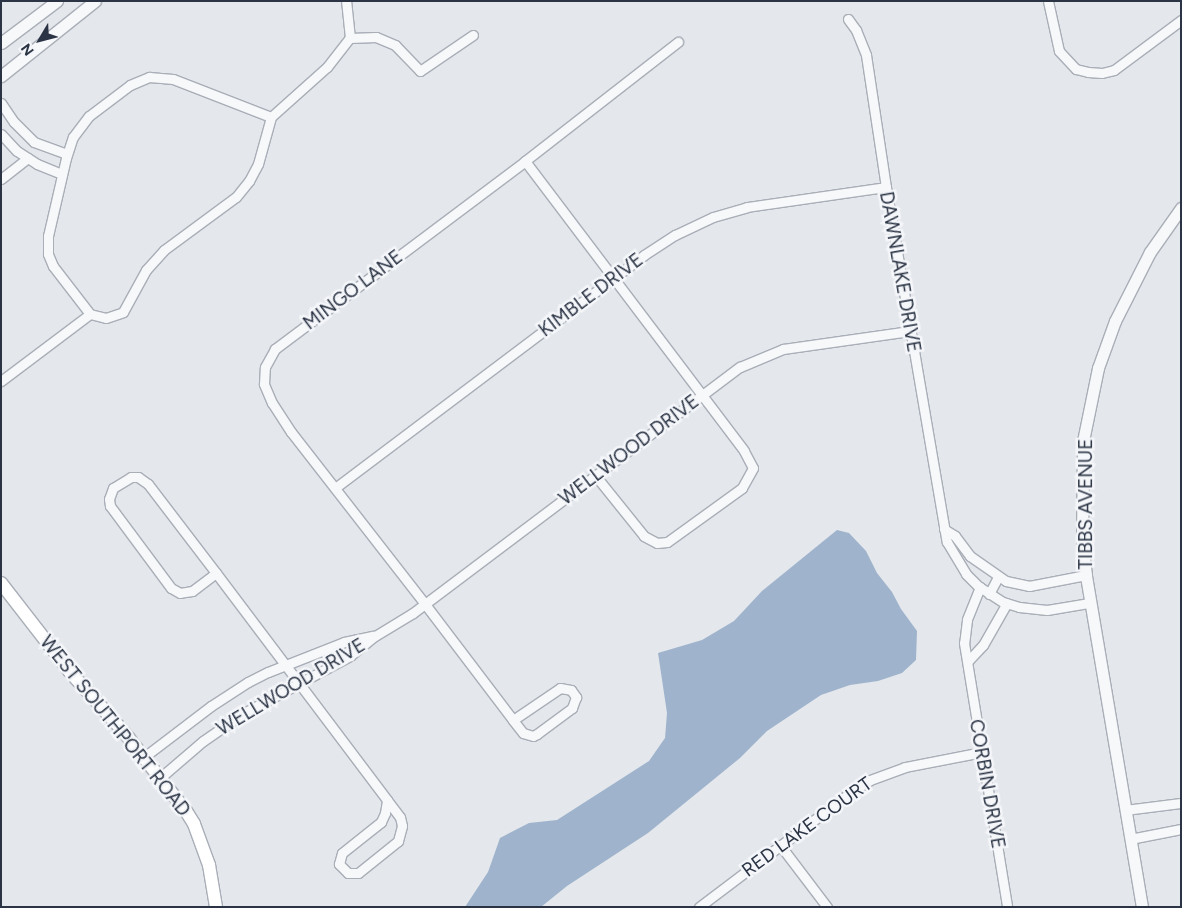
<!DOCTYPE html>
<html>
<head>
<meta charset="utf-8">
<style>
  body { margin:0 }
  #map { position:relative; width:1182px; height:908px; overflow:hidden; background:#e4e7ec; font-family:Figtree,sans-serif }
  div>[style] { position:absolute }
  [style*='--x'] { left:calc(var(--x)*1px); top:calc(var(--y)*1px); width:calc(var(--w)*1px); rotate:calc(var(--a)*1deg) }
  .water>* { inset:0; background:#9fb4cc }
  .roads { filter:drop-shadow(1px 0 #a9aeb7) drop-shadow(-1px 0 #a9aeb7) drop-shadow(0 1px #a9aeb7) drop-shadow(0 -1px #a9aeb7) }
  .minor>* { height:9px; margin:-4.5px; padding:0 4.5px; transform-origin:4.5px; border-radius:4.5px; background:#f7f8fa }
  .tertiary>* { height:11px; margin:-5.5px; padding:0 5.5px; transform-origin:5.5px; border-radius:5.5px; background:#f7f8fa }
  .secondary>* { height:12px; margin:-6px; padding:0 6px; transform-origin:6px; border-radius:6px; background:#fff }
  span { translate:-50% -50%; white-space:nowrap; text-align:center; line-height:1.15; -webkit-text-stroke:5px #f4f6f9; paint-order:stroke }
  .street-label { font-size:19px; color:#2b3445 }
  .frame { position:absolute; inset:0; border:2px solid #2b3445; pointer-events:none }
  .north { position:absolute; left:15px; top:15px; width:50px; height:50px; -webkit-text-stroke:4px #f4f6f9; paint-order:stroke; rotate:233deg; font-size:14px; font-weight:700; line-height:20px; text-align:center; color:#2b3445 }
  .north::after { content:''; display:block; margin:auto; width:18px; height:22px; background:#2b3445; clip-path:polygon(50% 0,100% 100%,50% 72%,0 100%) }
</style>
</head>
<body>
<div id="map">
  <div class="water">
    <i style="clip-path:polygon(837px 530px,849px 533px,866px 551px,877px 573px,892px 592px,901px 609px,917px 631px,916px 660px,902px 673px,878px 681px,850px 685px,821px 695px,767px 731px,740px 758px,648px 833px,567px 886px,541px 907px,465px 907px,488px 872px,500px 838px,529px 823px,557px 820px,649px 761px,665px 738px,667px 713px,658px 653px,702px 640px,734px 621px,762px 591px)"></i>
  </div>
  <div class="roads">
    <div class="minor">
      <i style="--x:1048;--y:1;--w:51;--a:77.6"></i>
      <i style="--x:1059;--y:51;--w:25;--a:47"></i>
      <i style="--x:1076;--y:69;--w:12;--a:14"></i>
      <i style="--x:1088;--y:72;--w:14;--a:4"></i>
      <i style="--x:1102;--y:73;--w:12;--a:-14"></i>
      <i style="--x:1114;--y:70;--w:84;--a:-36.7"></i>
      <i style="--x:848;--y:19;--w:14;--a:54"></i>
      <i style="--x:856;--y:30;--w:27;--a:68"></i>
      <i style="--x:866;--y:55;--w:134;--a:81.4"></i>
      <i style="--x:886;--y:187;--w:360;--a:80.3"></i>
      <i style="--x:947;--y:542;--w:37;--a:59"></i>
      <i style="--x:966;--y:574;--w:17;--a:45"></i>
      <i style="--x:978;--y:586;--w:30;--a:33"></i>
      <i style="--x:1003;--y:602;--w:17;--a:17"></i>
      <i style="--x:1019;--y:607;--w:28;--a:6"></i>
      <i style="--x:1047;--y:610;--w:43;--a:-9.5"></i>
      <i style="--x:350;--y:38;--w:26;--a:-2"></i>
      <i style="--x:376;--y:37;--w:21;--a:23"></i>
      <i style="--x:395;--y:45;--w:36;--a:46"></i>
      <i style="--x:420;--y:71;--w:64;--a:-34.2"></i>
      <i style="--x:1;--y:103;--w:23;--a:56"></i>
      <i style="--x:14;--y:122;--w:28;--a:45"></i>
      <i style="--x:34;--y:142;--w:35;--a:20"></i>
      <i style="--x:1;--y:134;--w:23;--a:47"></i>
      <i style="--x:17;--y:151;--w:24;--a:33"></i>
      <i style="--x:37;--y:164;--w:27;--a:22"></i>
      <i style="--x:525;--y:161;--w:363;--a:52.9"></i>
      <i style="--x:744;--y:451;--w:19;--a:62"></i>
      <i style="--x:753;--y:468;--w:23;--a:119"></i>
      <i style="--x:742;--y:488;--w:92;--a:144.2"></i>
      <i style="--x:667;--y:542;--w:10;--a:174"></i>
      <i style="--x:657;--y:543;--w:15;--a:-152"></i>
      <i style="--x:644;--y:536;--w:78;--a:-128.8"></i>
      <i style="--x:1;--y:179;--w:34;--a:-38"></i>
      <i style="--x:90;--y:314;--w:16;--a:14"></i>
      <i style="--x:106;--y:318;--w:18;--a:-19"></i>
      <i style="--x:123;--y:312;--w:48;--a:-61.3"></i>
      <i style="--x:146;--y:270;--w:27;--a:-48"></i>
      <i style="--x:164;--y:250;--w:89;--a:-36.4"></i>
      <i style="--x:236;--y:197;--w:21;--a:-51"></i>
      <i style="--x:249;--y:181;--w:19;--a:-62"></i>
      <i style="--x:258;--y:164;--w:49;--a:-74.5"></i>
      <i style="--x:271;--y:117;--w:75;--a:-41.8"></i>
      <i style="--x:327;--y:67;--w:37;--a:-52"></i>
      <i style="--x:350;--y:38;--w:37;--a:-96"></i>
      <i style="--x:90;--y:314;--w:61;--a:-127.6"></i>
      <i style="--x:53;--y:266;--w:13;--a:-113"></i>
      <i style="--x:48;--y:254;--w:18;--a:-90"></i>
      <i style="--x:48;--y:236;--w:80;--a:-77"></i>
      <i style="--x:66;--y:158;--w:22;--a:-72"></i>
      <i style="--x:73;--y:137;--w:26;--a:-53"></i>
      <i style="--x:89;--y:116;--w:51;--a:-37.1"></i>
      <i style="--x:130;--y:85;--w:21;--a:-23"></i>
      <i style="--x:149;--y:77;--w:24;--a:5"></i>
      <i style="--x:173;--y:79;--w:105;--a:21.2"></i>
      <i style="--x:1;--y:381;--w:111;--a:-37"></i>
      <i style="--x:131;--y:477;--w:7;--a:0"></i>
      <i style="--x:138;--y:477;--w:12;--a:35"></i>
      <i style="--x:148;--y:484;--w:112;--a:52.6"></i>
      <i style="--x:216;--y:573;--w:30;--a:143"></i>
      <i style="--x:192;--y:591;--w:12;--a:171"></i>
      <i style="--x:180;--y:593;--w:10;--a:-151"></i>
      <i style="--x:171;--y:588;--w:102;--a:-126.6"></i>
      <i style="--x:110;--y:506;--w:7;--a:-98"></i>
      <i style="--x:109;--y:499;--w:12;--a:-70"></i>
      <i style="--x:113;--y:488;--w:21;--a:-31"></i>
      <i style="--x:335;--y:488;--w:387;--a:-37"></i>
      <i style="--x:644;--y:255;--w:37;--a:-33"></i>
      <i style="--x:675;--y:235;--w:42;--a:-25.3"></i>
      <i style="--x:713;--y:217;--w:35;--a:-16"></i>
      <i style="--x:747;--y:207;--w:140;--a:-8.2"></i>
      <i style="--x:944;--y:529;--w:13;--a:32"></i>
      <i style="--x:955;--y:536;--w:25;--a:53"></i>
      <i style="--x:970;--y:556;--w:44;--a:34.8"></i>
      <i style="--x:1006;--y:581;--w:24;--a:12"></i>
      <i style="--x:1029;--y:586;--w:58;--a:-10.9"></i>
      <i style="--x:216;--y:573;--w:284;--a:53"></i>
      <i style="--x:980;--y:587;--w:35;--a:112"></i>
      <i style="--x:967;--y:620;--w:23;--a:97"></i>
      <i style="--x:964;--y:643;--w:267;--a:80.7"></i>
      <i style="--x:989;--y:594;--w:19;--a:-62"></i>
      <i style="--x:968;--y:661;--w:22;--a:-47"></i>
      <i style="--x:983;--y:645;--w:48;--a:-60.3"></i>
      <i style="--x:513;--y:720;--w:57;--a:-34.2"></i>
      <i style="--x:560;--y:688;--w:11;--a:10"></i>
      <i style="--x:571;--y:690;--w:9;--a:54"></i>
      <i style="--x:576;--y:697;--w:12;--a:110"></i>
      <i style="--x:572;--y:708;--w:44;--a:143.4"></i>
      <i style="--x:537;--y:734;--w:4;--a:153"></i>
      <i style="--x:533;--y:736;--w:10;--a:-163"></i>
      <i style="--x:523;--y:733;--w:16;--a:-128"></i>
      <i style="--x:513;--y:720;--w:146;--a:-127.2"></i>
      <i style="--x:425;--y:604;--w:218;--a:-127.9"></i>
      <i style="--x:291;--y:432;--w:35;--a:-123"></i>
      <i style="--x:272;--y:403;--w:21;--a:-113"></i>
      <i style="--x:264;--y:384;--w:17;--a:-87"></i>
      <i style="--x:265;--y:367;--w:21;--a:-61"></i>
      <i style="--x:275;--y:349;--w:313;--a:-36.9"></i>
      <i style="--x:525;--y:161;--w:194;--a:-37.9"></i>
      <i style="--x:144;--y:757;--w:84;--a:-37.3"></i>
      <i style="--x:211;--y:706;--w:44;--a:-33"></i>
      <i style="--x:248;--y:682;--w:22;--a:-27"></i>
      <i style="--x:268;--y:672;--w:82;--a:-21.5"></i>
      <i style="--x:344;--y:642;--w:30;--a:-12"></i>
      <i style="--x:161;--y:777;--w:55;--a:-40.6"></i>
      <i style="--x:203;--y:741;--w:47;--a:-34.7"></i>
      <i style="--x:242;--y:714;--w:123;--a:-28.2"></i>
      <i style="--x:350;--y:656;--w:32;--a:-39"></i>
      <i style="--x:375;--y:636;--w:44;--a:-31.2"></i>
      <i style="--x:413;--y:613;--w:409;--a:-37"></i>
      <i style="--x:740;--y:367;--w:47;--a:-22.7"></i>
      <i style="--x:783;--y:349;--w:128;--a:-8.1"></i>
      <i style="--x:387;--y:800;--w:21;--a:53"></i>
      <i style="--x:400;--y:817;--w:9;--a:77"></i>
      <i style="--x:402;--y:826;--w:16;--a:105"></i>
      <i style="--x:398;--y:841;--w:51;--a:141.3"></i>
      <i style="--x:358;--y:873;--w:10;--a:180"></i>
      <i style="--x:348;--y:873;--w:13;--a:-135"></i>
      <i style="--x:339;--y:864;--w:11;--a:-75"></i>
      <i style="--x:342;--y:853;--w:50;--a:-38.5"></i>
      <i style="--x:381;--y:822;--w:10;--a:-66"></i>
      <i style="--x:385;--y:813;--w:13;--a:-81"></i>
      <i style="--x:1125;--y:810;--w:56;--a:-7.1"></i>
      <i style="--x:1130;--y:839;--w:52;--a:-11.1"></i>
      <i style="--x:780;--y:845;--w:78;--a:52.8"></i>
      <i style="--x:699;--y:907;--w:191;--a:-37.1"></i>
      <i style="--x:851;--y:792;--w:22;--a:-32"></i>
      <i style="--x:870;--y:780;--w:37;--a:-20"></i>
      <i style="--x:905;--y:767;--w:78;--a:-11"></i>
    </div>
    <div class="tertiary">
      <i style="--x:1;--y:43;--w:70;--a:-36.9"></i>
      <i style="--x:1;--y:76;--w:120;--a:-38.6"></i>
      <i style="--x:1142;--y:907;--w:337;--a:-99.6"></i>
      <i style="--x:1086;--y:575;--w:33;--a:-97"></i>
      <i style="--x:1082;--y:542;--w:101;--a:-89.4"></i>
      <i style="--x:1083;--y:441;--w:75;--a:-78.4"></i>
      <i style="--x:1098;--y:368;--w:50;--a:-70.1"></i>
      <i style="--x:1115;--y:321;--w:77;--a:-63.1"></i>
      <i style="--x:1150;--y:252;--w:54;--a:-54.8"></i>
    </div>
    <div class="secondary">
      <i style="--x:1;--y:583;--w:113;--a:52.2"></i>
      <i style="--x:70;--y:672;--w:81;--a:48"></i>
      <i style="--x:124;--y:732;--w:100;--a:51.9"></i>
      <i style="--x:186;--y:811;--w:15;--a:58"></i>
      <i style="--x:194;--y:824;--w:44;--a:69.9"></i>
      <i style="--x:209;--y:865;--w:43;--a:80.5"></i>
    </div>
  </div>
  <div class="street-label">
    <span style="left:900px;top:272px;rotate:80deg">DAWNLAKE DRIVE</span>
    <span style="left:353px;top:290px;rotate:-37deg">MINGO LANE</span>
    <span style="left:591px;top:295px;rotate:-37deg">KIMBLE DRIVE</span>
    <span style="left:629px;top:450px;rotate:-37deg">WELLWOOD DRIVE</span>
    <span style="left:1086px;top:504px;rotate:-90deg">TIBBS AVENUE</span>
    <span style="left:291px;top:687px;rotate:-31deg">WELLWOOD DRIVE</span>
    <span style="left:115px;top:726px;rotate:51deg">WEST SOUTHPORT ROAD</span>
    <span style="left:987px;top:784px;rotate:80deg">CORBIN DRIVE</span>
    <span style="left:807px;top:827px;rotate:-36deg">RED LAKE COURT</span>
  </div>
  <div class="frame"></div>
  <div class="north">N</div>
</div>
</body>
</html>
